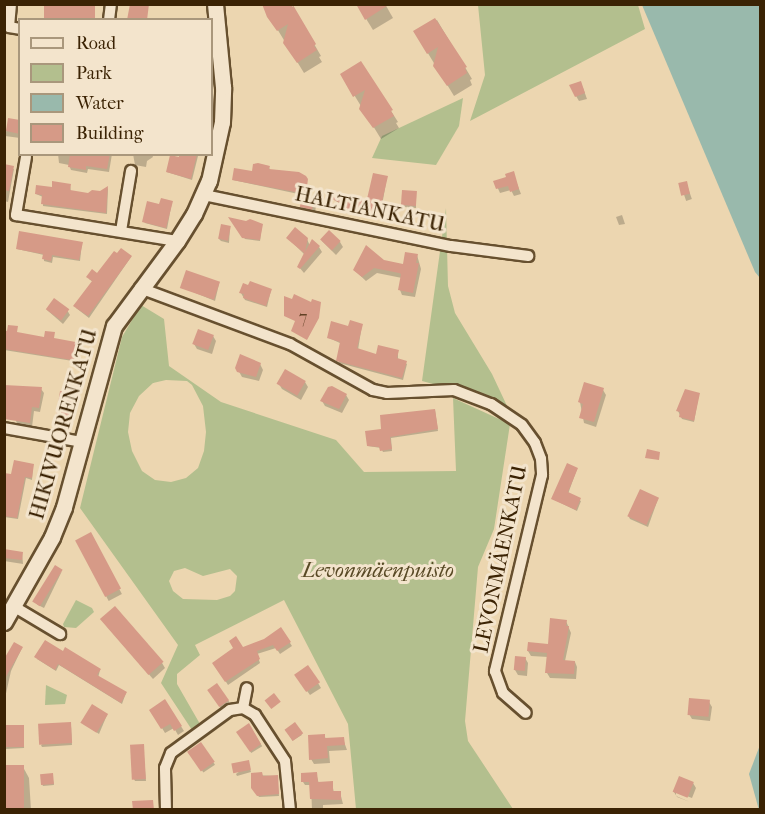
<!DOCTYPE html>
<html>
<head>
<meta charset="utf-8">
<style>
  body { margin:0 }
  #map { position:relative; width:765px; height:814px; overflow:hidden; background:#ecd6b0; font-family:"IM FELL French Canon",serif }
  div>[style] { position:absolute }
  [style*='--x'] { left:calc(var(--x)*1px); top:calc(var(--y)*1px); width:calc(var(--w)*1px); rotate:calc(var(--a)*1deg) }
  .green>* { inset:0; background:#b3bf8e }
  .water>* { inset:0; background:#99b9ac }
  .shadow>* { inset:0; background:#0003; transform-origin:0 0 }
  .building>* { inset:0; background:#d69a87; transform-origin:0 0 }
  .roads { filter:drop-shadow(2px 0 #67502f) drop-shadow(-2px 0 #67502f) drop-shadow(0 2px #67502f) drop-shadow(0 -2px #67502f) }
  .street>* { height:10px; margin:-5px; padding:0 5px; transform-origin:5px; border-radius:5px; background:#f3e4cc }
  .secondary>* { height:15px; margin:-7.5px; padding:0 7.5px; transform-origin:7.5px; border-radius:7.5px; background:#f3e4cc }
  span { translate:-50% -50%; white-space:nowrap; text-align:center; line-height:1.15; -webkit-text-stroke:6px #f3e4cc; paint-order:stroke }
  .number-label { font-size:18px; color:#624125 }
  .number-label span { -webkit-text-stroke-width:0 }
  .street-label { font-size:21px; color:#3b2304 }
  .park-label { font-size:21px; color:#594a26; font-style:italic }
  .frame { position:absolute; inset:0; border:6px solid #3b2304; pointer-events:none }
  .legend { position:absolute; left:18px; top:18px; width:195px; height:138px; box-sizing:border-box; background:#f3e4cc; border:2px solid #a9977c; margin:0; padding:8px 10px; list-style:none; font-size:18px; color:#3b2304 }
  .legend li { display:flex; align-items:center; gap:12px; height:30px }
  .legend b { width:30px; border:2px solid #a9977c }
</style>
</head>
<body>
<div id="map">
  <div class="green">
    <i style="clip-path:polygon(478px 5px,638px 5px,645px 29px,470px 121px,485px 75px)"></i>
    <i style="clip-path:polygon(463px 98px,459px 126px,436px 165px,372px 158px,382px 136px)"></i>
    <i style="clip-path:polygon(446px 208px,448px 286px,455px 313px,492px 374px,508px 408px,490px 397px,457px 385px,433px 384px,422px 381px)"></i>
    <i style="clip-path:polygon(evenodd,141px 305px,164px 319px,169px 366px,221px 402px,336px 440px,364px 472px,456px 471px,453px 398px,510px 424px,494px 529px,478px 567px,465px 721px,468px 741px,513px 809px,356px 809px,348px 724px,284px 600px,195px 645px,200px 655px,177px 674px,177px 684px,200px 724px,192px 730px,161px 683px,178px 645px,80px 508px,122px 337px,141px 305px,166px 380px,187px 381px,192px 385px,203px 406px,206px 432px,204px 451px,198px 468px,186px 478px,171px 482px,155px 480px,142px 471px,132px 451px,128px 432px,130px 413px,139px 396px,153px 383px,166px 380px,141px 305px,185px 568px,203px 576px,230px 569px,237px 576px,235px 591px,230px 596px,217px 600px,183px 599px,173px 591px,169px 581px,174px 571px,185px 568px)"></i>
    <i style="clip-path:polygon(76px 600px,92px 608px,94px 612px,76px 628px,64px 627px,63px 624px)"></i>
    <i style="clip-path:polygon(46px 685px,67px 695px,65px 704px,45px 705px)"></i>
  </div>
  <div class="water">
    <i style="clip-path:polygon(642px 5px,760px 5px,760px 278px,755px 272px)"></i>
    <i style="clip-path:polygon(760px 745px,760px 809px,759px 810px,749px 774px)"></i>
  </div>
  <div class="shadow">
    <i style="clip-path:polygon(291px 4px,321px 56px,319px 57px,322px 62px,304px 73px,265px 9px)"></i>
    <i style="clip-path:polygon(357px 4px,385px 4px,393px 18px,373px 30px)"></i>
    <i style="clip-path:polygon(437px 20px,472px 79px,470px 80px,472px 85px,454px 96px,415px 32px)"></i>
    <i style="clip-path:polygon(361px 63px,398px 122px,396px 123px,399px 128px,381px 139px,342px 75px)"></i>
    <i style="clip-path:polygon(583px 88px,587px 99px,579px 101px,576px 96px)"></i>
    <i style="clip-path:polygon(9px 120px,20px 122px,20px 138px,5px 136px)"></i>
    <i style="clip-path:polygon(58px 154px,112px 154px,109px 172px,88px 169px,87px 173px,71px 170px,69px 165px,59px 163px)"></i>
    <i style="clip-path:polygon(133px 154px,152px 154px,153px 157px,147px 161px,146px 167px,135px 165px)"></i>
    <i style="clip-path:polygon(181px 154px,198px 156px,192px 180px,167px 172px)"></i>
    <i style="clip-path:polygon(4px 166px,14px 169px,8px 202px,4px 201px)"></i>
    <i style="clip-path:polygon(269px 167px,270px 170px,307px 180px,306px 198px,313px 200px,316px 205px,315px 214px,304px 212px,301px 207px,303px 195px,233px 180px)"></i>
    <i style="clip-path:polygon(513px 173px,521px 194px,514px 196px,511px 190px,500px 193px,495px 182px,508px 178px)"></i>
    <i style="clip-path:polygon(387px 177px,380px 217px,349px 213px,347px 208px,331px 198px,369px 200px)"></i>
    <i style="left:686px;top:182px;width:18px;height:6px;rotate:71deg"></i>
    <i style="clip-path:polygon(70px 185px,71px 192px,89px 195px,101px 193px,108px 188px,107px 214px,43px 206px,43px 197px,36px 194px)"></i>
    <i style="clip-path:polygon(416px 193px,416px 208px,404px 207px,402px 205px)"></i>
    <i style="clip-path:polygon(172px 202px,167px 229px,145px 223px,144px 221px,160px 206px)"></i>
    <i style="clip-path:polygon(622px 215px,625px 224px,619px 225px,616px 217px)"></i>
    <i style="clip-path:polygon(231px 219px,262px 225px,260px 241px,245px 239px)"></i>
    <i style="clip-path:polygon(230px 228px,229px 243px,221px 241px,219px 239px)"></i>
    <i style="clip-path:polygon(288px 238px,307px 239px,310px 246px,319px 247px,322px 252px,304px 273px,299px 267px,305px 255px)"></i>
    <i style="clip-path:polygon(322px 241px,340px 242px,343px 247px,336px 255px)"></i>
    <i style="clip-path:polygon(82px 243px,80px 261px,53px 257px,52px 263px,44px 261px,44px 255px,17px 249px)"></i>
    <i style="clip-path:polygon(417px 255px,421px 269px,415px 297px,402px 295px,400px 290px,402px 278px,377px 273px,366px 281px,354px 270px,383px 261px,404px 265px)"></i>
    <i style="clip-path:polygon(131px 257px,89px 318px,76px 308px,93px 282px,89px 279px)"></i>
    <i style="clip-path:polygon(219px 284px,215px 301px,181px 287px)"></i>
    <i style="clip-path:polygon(249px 287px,271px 290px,267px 307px,245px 300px,241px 293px)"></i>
    <i style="clip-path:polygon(47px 310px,67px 310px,70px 315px,63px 324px)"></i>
    <i style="clip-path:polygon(362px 325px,358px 350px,377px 356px,398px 352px,398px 359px,407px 364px,403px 380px,339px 363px,342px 344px,329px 338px,349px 328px)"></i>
    <i style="clip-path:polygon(17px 328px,17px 334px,45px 339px,54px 334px,54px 340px,80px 344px,79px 362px,4px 350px,4px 332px)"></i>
    <i style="clip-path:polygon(213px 336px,216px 341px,212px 354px,197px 349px,194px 344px)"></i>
    <i style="clip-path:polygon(260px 364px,263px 370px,259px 381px,242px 377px,237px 368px)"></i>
    <i style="clip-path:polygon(305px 382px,308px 387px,301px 400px,282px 389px,279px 384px)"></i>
    <i style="clip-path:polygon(41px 389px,44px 393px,40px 412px,34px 411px,32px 427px,18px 425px,16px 421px)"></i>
    <i style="clip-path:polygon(603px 390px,606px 395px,596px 427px,584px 423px,580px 402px)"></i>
    <i style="clip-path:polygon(73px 394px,76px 399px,69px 429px,59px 427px,56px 423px)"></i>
    <i style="clip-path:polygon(699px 394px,694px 422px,682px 419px,678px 411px)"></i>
    <i style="clip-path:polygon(346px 395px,349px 400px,342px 413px,325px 406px,322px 401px)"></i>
    <i style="clip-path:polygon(435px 410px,438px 431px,391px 438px,392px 451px,383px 452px,381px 448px,368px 446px,383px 430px)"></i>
    <i style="clip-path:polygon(33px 466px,32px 480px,26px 478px,18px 519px,4px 517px,4px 474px,12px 476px)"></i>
    <i style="clip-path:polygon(577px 469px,568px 494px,581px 501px,577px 511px,553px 499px)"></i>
    <i style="clip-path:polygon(658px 499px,648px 527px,630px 519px,629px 517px)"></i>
    <i style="left:90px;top:534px;width:68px;height:15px;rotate:62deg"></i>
    <i style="clip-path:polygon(4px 550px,22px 553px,23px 564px,4px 561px)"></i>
    <i style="clip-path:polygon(62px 571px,44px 608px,38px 605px,36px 603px)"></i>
    <i style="clip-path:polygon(566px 621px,571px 633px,565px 661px,575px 662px,577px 667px,576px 679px,550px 678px,547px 673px,548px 657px,531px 656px,528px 651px,549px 646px)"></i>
    <i style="clip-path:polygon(105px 624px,162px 663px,165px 668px,153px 679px)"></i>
    <i style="clip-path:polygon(281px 629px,292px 646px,280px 654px,276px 648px,257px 654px,260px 663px,228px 685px,214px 663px,264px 641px)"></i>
    <i style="clip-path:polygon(22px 648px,11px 671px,5px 698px,4px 713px,4px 662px)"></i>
    <i style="clip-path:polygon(66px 649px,100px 670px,98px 678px,126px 693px,122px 704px,59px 665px,56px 671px,37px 659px,63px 653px)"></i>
    <i style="clip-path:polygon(525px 658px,528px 663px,527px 676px,518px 675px,515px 670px)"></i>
    <i style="clip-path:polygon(299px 680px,318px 683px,321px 688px,310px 695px)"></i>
    <i style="clip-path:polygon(212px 695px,228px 700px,231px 705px,223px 711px)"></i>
    <i style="clip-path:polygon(165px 701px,184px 731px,178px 735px,174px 728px,165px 733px,151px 710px)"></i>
    <i style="clip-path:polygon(709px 702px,712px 707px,710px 721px,692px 719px,689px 714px)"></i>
    <i style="clip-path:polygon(107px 715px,99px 734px,83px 723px)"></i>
    <i style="left:295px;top:724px;width:13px;height:11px;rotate:58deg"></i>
    <i style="left:249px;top:725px;width:25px;height:13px;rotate:58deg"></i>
    <i style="clip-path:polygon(71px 726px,72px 745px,42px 747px,41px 745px)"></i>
    <i style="left:23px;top:727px;width:21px;height:19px;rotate:87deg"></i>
    <i style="clip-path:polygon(324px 735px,326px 739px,343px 739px,347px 750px,329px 751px,330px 763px,314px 764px,311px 759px)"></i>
    <i style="left:201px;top:744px;width:25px;height:14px;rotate:56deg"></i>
    <i style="clip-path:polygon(143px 746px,146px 781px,135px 781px,134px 779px)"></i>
    <i style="clip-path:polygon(249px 764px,251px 772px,237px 776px,236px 774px)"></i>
    <i style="clip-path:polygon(23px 767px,29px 778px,31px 810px,5px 810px,4px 780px)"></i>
    <i style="clip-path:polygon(316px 773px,319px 784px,332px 783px,334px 793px,340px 792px,343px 804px,323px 805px,323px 810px,312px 810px,311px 785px,305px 785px,303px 782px)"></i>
    <i style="clip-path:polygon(52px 775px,54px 785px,43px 786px,42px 784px)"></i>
    <i style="clip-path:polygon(252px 775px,277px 776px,279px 796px,259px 797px,254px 790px)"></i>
    <i style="clip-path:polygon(693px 783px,696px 788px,692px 798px,676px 792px,676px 796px,690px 802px,677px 797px,674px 792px)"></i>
  </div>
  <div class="building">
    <i style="left:44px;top:4px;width:51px;height:16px"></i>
    <i style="clip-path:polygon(130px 4px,149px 4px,147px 20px,127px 20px)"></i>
    <i style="clip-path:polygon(262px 4px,291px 4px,293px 8px,293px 5px,316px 44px,314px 46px,317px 50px,297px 63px,283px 43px,288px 24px,277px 31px,267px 17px)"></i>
    <i style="clip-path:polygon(356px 4px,390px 4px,365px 20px)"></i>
    <i style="clip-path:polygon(435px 18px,467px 67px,465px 68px,467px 73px,447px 86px,433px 66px,438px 47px,427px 54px,413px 31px)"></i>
    <i style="clip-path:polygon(361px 61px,393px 110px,391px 111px,394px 116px,373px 128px,359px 109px,365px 90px,353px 97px,340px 74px)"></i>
    <i style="clip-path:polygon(581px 81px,585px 93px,575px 97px,569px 85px)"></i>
    <i style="clip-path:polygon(8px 118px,20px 120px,20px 134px,6px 131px)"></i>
    <i style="clip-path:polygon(70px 154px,110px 154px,107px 169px,86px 166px,86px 170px,68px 167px)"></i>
    <i style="clip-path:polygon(179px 154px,197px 154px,191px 179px,166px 172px,170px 155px,179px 157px)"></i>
    <i style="clip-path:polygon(258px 163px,270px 166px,269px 169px,299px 172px,306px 176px,308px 179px,306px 194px,232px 180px,234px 168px,252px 171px,253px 164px)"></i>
    <i style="clip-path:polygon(4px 164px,14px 166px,9px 191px,4px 190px)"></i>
    <i style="clip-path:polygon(514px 171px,519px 189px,510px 192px,508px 186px,496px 189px,493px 181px,506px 177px,505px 174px)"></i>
    <i style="clip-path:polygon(373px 173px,388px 176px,379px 215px,345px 210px,346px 206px,328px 197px,367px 199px)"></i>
    <i style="clip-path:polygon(52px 181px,71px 184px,70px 190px,88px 193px,92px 190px,100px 191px,108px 186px,106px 213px,41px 204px,42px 195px,35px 194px,36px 185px,52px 187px)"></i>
    <i style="left:687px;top:181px;width:13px;height:9px;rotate:77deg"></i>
    <i style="left:402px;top:190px;width:15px;height:15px;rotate:4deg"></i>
    <i style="clip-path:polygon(301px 196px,314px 198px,312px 210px,300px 207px)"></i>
    <i style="clip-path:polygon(161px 198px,173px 201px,166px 228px,142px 222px,147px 201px,159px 204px)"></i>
    <i style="clip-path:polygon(228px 217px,246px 221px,250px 219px,263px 224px,260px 240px,242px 238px)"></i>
    <i style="left:221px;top:224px;width:10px;height:15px;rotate:11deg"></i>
    <i style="clip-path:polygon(295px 227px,308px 238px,305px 252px,312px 239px,320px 246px,300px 269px,297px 267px,304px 253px,286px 238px)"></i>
    <i style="left:329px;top:230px;width:16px;height:13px;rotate:43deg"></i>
    <i style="clip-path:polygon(19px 231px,83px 242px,79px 260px,52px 255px,51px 261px,42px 259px,43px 254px,16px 249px)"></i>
    <i style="clip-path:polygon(366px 245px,384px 260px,403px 264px,405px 252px,418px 254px,416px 263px,419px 263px,413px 293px,398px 290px,401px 274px,399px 273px,374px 268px,362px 277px,353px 270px)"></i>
    <i style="clip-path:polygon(121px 248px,132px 256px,88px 316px,73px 306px,92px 281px,86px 277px,92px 269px,97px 273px,114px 251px,117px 253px)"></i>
    <i style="left:186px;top:270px;width:36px;height:19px;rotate:19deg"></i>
    <i style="clip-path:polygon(250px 281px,272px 289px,266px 306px,243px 298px,244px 294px,239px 293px,243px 283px,248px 285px)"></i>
    <i style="clip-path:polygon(294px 294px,311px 302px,312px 299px,321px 302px,319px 318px,307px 340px,291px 331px,295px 321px,284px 316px,284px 296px,292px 299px)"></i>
    <i style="left:54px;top:298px;width:19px;height:14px;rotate:36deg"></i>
    <i style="clip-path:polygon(350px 320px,363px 324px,357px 348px,376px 354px,378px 345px,399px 350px,397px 358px,407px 361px,402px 378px,336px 361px,340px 342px,327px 338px,331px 321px,348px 326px)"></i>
    <i style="clip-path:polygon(8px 325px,18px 326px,17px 332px,44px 337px,45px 331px,55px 332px,54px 338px,81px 343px,78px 361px,4px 349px,4px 330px,7px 331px)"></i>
    <i style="left:198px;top:329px;width:17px;height:16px;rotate:21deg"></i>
    <i style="clip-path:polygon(240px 354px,261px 363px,256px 377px,237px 372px,235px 368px)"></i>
    <i style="left:285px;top:369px;width:24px;height:17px;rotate:30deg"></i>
    <i style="clip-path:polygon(584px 382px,604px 388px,594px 422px,579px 418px,583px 404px,578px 402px)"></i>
    <i style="clip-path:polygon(4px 385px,42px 387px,39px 408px,32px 407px,30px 423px,4px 419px)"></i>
    <i style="clip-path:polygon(332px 386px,347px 394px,339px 409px,320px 401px,328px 387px)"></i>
    <i style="clip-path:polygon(685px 389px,700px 393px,694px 421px,679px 417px,680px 412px,676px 411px)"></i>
    <i style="clip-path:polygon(60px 391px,74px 393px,67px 425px,55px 423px)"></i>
    <i style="clip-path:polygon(435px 409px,438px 429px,390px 437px,392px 449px,380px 451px,379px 447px,367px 446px,365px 431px,381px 429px,380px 415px)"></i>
    <i style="clip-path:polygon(647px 449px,660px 452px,659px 460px,645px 458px)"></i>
    <i style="clip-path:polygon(14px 460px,34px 464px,32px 478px,25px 477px,17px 518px,4px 516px,4px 473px,11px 474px)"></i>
    <i style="clip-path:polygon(567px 463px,578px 468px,568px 492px,581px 498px,576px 510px,551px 499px)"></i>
    <i style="left:640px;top:489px;width:21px;height:30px;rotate:25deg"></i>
    <i style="left:91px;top:532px;width:64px;height:18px;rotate:62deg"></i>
    <i style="clip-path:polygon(4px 549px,23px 552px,22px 560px,4px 558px)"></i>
    <i style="left:55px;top:565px;width:9px;height:43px;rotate:32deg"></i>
    <i style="left:115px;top:606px;width:74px;height:20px;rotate:49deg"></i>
    <i style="clip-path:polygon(550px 618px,567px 620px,566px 626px,569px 626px,563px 660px,575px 661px,574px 674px,545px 673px,547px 653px,527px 651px,528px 642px,548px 644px)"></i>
    <i style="clip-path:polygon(281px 627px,291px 642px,277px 651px,273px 645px,257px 651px,260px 659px,225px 682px,212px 663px,233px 648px,229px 641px,236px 636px,243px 647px,264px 639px)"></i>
    <i style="clip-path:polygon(45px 640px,63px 651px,65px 647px,101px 669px,97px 675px,127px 692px,121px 703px,58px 664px,55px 670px,34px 657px)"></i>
    <i style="clip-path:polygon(14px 642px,23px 647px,4px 680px,4px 659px)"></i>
    <i style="left:515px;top:656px;width:11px;height:14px;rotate:5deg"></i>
    <i style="left:308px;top:665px;width:21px;height:17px;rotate:55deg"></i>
    <i style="left:217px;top:683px;width:21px;height:12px;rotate:55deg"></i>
    <i style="left:274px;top:693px;width:11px;height:12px;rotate:52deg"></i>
    <i style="left:689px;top:698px;width:21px;height:17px;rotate:5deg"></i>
    <i style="clip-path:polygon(165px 699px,182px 726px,174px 731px,170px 724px,161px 729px,149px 710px)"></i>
    <i style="left:92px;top:704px;width:19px;height:22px;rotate:32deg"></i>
    <i style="left:71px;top:722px;width:21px;height:33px;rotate:87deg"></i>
    <i style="left:295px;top:722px;width:14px;height:13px;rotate:54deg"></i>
    <i style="clip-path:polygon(249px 723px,261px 744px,250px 752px,236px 732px)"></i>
    <i style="left:24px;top:725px;width:22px;height:20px;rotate:90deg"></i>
    <i style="clip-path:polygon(325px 734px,325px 738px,344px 737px,345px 745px,327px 746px,328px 758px,309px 760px,308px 735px)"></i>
    <i style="left:201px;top:742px;width:24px;height:17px;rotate:55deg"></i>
    <i style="left:144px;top:744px;width:35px;height:14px;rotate:87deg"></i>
    <i style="left:249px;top:760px;width:10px;height:18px;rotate:79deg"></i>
    <i style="left:4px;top:765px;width:20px;height:43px"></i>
    <i style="clip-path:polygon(262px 772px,263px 776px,278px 775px,279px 794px,257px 796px,251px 788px,251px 773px)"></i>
    <i style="clip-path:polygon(317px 772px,318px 782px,333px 781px,333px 791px,341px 791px,341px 800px,310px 799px,309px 782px,301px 782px,301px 773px)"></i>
    <i style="left:53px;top:773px;width:11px;height:13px;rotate:85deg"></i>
    <i style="left:679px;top:776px;width:16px;height:17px;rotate:22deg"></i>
    <i style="clip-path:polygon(153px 800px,154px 810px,133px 810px,132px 801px)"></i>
  </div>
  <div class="roads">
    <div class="street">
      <i style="--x:11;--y:4;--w:23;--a:95"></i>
      <i style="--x:9;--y:27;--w:11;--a:10"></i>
      <i style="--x:109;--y:20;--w:16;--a:-83"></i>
      <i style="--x:26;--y:157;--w:59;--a:99.8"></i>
      <i style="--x:16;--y:215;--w:163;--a:9.2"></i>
      <i style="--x:204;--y:195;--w:252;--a:11.7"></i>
      <i style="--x:451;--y:246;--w:78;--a:7.4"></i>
      <i style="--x:121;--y:231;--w:61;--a:-80.5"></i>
      <i style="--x:140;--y:288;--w:160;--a:20.5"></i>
      <i style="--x:290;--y:344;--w:95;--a:29"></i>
      <i style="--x:373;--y:390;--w:14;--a:12"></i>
      <i style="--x:387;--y:393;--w:67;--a:-2.6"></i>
      <i style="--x:454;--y:390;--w:40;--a:21"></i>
      <i style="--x:491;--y:404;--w:37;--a:34"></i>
      <i style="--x:522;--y:425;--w:22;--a:54"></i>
      <i style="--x:535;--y:443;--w:17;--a:69"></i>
      <i style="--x:541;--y:459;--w:16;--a:86"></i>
      <i style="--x:542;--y:475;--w:202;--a:103.5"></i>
      <i style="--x:495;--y:671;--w:23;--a:70"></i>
      <i style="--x:503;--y:693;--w:30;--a:41"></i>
      <i style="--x:4;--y:428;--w:79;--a:10.2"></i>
      <i style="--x:13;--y:606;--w:55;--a:30.8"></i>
      <i style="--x:243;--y:708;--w:14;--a:30"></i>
      <i style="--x:255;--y:715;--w:55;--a:56.9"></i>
      <i style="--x:285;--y:761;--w:49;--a:84.2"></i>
      <i style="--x:166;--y:810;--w:42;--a:-91.4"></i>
      <i style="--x:165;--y:768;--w:16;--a:-68"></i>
      <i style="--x:171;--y:753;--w:73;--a:-36.1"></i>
      <i style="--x:230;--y:710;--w:13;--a:-9"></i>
      <i style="--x:243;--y:708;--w:20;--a:-79"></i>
    </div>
    <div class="secondary">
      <i style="--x:4;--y:622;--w:98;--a:-60.5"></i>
      <i style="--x:52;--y:537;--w:32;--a:-68"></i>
      <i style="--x:64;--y:507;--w:188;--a:-74.6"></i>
      <i style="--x:114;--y:326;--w:106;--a:-53.5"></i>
      <i style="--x:177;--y:241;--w:32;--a:-58"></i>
      <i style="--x:194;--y:214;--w:36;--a:-66"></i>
      <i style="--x:209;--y:181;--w:60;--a:-77.6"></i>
      <i style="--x:222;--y:122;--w:35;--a:-88"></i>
      <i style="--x:223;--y:87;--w:83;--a:-95.5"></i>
    </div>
  </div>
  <div class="number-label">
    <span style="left:303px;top:318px">7</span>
  </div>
  <div class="street-label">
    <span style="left:370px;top:209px;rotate:12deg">HALTIANKATU</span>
    <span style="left:63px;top:424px;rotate:-74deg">HIKIVUORENKATU</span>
    <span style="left:500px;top:559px;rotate:-78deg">LEVONMÄENKATU</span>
  </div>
  <div class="park-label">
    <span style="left:378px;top:570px">Levonmäenpuisto</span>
  </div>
  <div class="frame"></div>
  <ul class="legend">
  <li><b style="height:8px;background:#f3e4cc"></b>Road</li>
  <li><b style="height:16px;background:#b3bf8e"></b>Park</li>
  <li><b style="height:16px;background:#99b9ac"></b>Water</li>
  <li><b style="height:16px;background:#d69a87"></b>Building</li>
  </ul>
</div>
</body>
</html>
